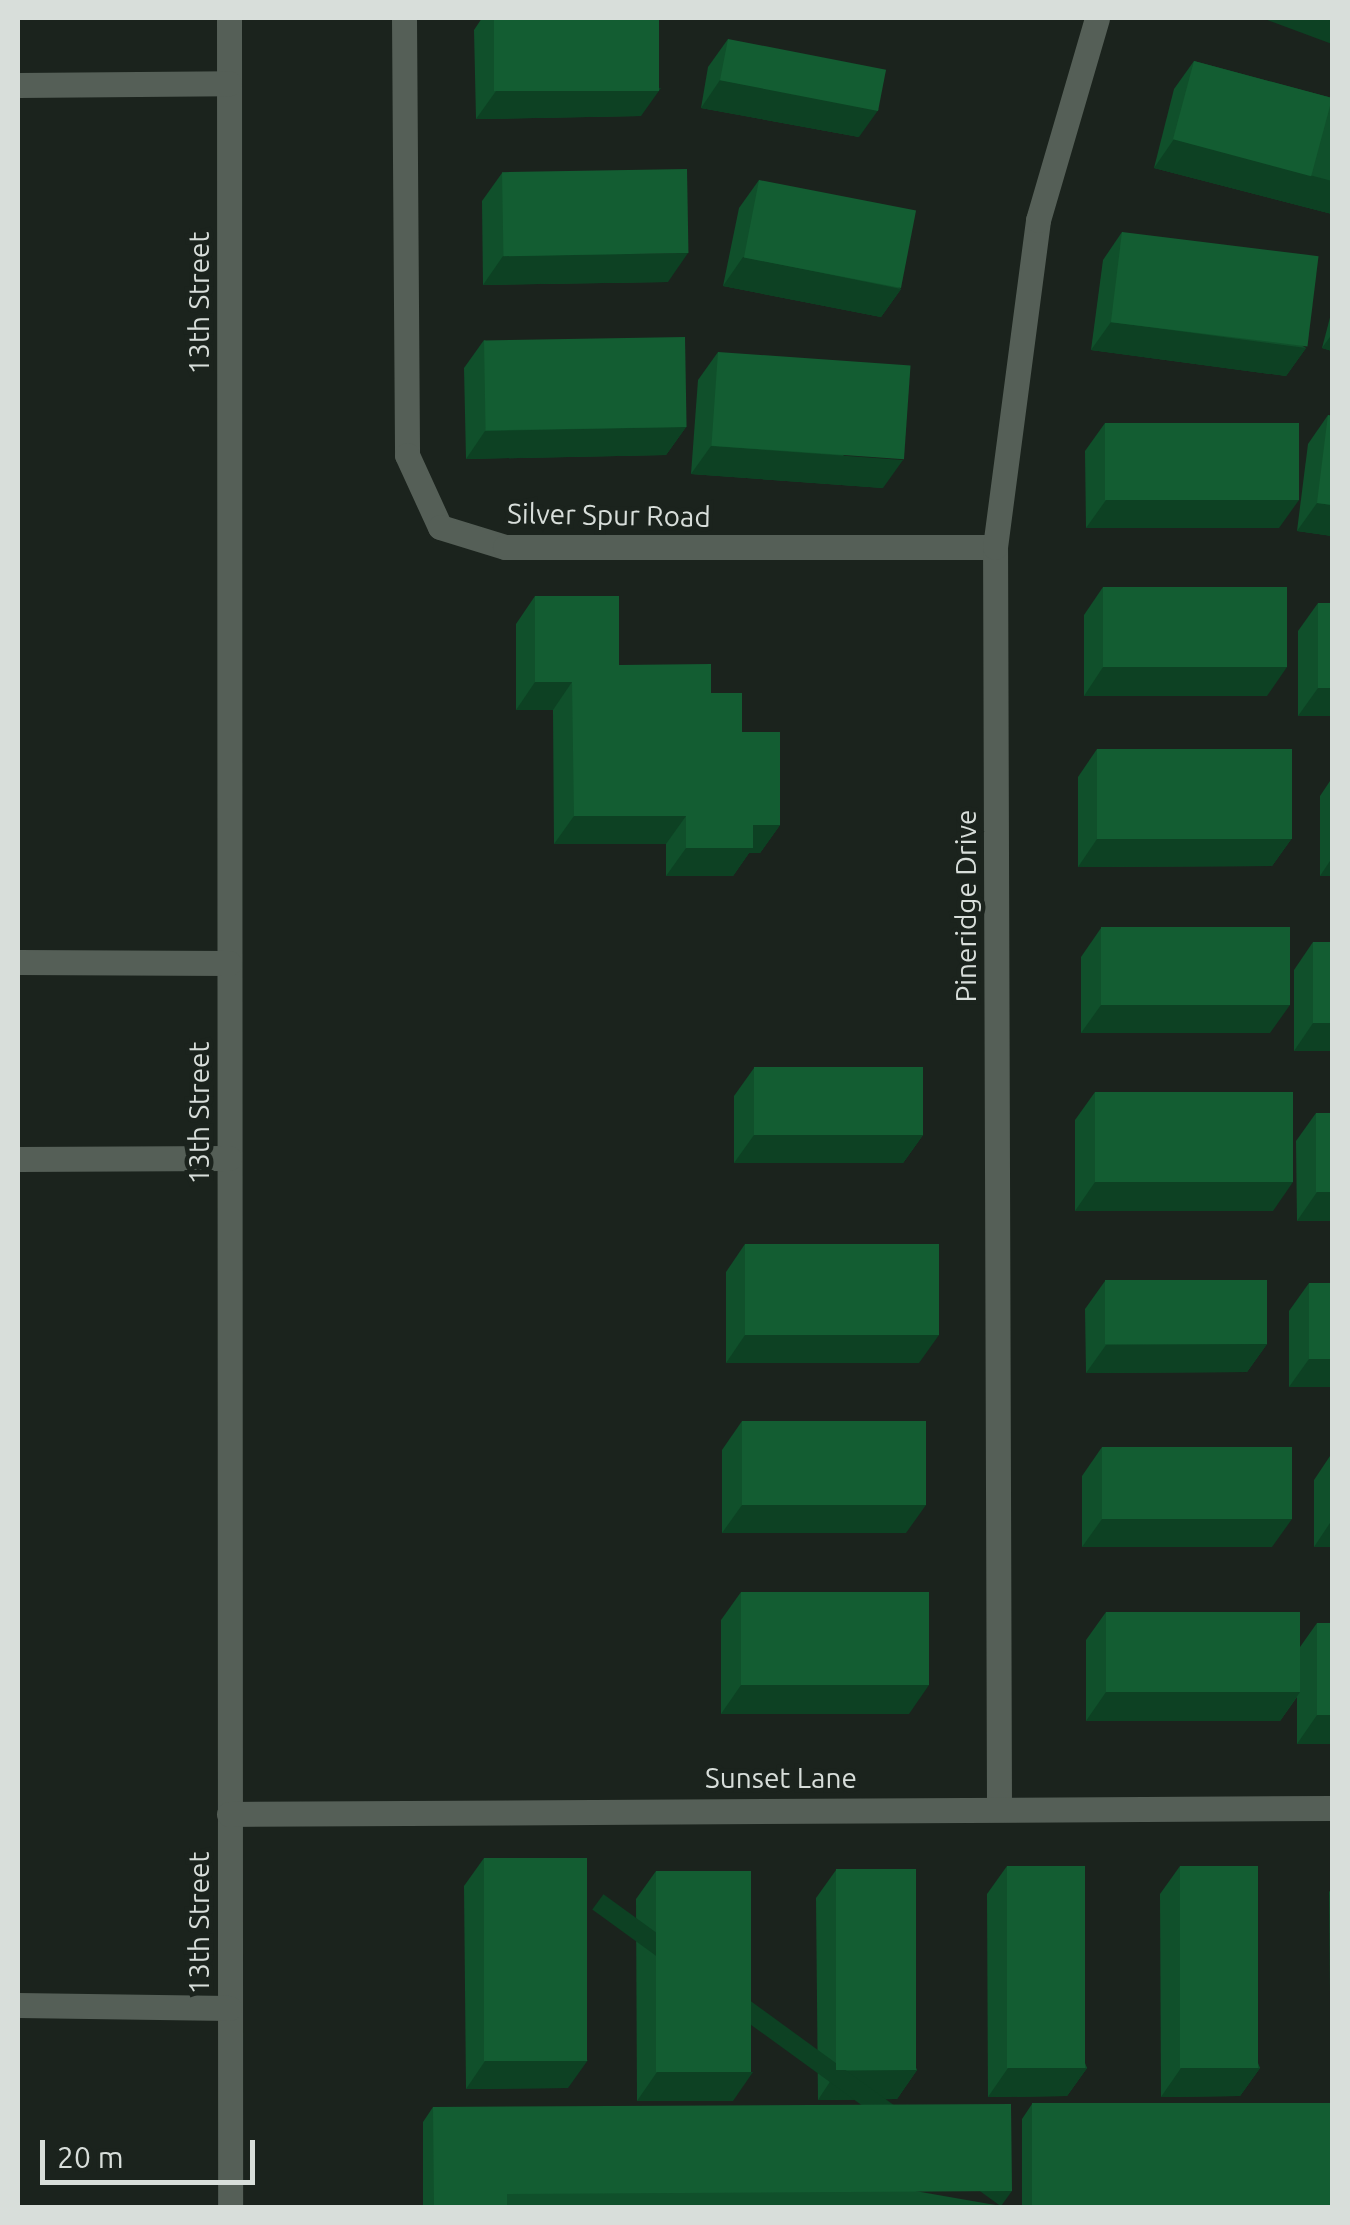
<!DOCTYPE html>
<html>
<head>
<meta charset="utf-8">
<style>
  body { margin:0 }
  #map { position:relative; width:1350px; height:2225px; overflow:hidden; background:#1b231d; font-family:Ubuntu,sans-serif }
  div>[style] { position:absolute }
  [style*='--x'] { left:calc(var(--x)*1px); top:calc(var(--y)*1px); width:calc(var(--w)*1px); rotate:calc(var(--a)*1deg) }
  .minor>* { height:25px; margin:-12.5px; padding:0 12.5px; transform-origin:12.5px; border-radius:12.5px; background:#555f57 }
  .wall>* { inset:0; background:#10502b }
  .shaded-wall>* { inset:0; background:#0d4123; transform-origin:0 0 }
  .building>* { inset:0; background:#135d32; transform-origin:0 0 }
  span { translate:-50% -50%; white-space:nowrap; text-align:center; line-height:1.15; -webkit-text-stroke:9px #1b231d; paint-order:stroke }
  .street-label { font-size:28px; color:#d8deda }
  .frame { position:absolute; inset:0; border:20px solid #d8deda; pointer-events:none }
  .scale { position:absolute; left:40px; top:2140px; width:215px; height:45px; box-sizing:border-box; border:5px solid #d8deda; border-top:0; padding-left:12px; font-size:30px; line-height:35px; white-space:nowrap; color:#d8deda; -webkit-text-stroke:8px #1b231d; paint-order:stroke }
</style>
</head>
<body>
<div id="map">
  <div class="minor">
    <i style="--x:229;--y:18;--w:2190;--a:89.97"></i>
    <i style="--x:404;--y:18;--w:437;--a:89.6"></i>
    <i style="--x:407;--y:455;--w:79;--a:65.4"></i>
    <i style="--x:440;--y:527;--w:68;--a:17.1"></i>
    <i style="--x:505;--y:547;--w:490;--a:0"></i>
    <i style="--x:18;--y:85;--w:211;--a:-0.5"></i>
    <i style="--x:18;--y:962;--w:211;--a:0.3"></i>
    <i style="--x:18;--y:1159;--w:211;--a:-0.3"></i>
    <i style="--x:999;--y:1806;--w:1259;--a:-90.18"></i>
    <i style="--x:995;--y:547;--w:330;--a:-82.5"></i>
    <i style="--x:1038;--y:220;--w:210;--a:-73.7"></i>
    <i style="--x:229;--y:1814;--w:1103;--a:-0.31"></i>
    <i style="--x:18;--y:2005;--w:211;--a:0.8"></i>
  </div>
  <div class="wall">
    <i style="clip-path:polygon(482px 18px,659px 18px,641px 116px,476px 119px,474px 30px)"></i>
    <i style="clip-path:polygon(728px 39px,859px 137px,701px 108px,708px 67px)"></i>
    <i style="clip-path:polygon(1194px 61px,1332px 98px,1332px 214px,1154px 168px,1174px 89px)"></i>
    <i style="clip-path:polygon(502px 173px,668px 282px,483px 285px,482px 201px)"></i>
    <i style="clip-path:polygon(759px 180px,901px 289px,881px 317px,723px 286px,739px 208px)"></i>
    <i style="clip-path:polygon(1122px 232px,1306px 348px,1286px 376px,1091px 350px,1103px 260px)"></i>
    <i style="clip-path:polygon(1332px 310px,1332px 351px,1322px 348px)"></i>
    <i style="clip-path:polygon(484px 340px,686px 427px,666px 455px,466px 459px,464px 368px)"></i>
    <i style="clip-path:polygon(718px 352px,883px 488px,691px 474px,698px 380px)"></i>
    <i style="clip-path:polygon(1328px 415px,1332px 416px,1332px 536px,1297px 531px,1308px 444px)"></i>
    <i style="clip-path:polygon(1105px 423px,1279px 528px,1086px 528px,1085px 451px)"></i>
    <i style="clip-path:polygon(1103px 587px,1267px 696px,1084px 696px,1084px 615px)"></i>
    <i style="clip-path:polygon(535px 596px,619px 665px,711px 693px,742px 732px,780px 825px,760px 853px,749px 853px,733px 876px,666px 876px,666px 844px,554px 844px,553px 710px,516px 710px,516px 624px)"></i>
    <i style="clip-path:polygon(1318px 603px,1332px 716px,1298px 716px,1298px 631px)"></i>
    <i style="clip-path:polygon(1097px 749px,1292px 838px,1272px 866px,1078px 867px,1078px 777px)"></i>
    <i style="clip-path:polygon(1332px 778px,1332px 876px,1320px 876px,1320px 796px)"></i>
    <i style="clip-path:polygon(1101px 928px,1270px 1033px,1081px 1033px,1081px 957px)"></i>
    <i style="clip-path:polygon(1313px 942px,1332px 1051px,1294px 1051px,1294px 970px)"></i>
    <i style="clip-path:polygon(754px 1068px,923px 1135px,903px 1163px,734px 1163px,734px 1096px)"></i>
    <i style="clip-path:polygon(1095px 1092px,1273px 1211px,1075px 1211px,1075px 1120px)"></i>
    <i style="clip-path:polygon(1316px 1113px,1332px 1221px,1297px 1221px,1296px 1141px)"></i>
    <i style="clip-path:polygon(745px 1244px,919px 1363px,726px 1363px,726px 1272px)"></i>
    <i style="clip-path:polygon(1105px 1281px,1267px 1344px,1247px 1372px,1086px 1373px,1085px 1309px)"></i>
    <i style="clip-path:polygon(1309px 1283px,1332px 1387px,1289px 1387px,1289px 1311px)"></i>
    <i style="clip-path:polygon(742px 1421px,906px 1533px,722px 1533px,722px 1450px)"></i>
    <i style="clip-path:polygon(1102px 1447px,1272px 1547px,1082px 1547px,1082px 1476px)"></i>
    <i style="clip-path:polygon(1332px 1453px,1332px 1547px,1314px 1547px,1314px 1480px)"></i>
    <i style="clip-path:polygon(741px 1592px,909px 1714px,721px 1714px,721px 1620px)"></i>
    <i style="clip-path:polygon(1106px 1612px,1300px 1647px,1317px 1623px,1332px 1744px,1297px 1744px,1297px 1697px,1280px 1721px,1086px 1721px,1086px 1640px)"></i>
    <i style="clip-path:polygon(484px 1858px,568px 2088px,466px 2089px,464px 1886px)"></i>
    <i style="clip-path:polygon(1007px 1866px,1087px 2068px,1067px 2096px,988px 2097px,987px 1894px)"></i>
    <i style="clip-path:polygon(1180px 1866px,1260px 2068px,1240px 2096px,1161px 2097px,1160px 1894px)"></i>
    <i style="clip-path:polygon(836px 1870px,917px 2070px,897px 2099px,818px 2100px,816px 1898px)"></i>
    <i style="clip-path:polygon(656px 1871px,733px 2101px,637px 2101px,636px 1899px)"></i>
    <i style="clip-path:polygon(1332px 1888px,1332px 2094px,1331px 2094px,1329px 1892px)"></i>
    <i style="clip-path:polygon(1032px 2104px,1332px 2208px,1022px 2208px,1022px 2119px)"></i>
    <i style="clip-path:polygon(433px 2107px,1001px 2206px,423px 2208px,423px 2122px)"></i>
  </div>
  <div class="shaded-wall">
    <i style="clip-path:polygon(1262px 18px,1332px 18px,1332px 44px)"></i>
    <i style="clip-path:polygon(720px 80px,879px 109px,859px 137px,701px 108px)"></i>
    <i style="clip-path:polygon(661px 88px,641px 116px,476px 119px,496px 91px)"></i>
    <i style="clip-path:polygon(1174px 139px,1332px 181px,1332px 214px,1154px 168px)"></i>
    <i style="clip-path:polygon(688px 253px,668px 282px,483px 285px,503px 256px)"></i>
    <i style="clip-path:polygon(743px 257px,901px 289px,881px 317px,723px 286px)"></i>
    <i style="clip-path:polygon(1111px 322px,1306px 348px,1286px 376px,1091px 350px)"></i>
    <i style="clip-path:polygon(1332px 334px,1332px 351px,1322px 348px)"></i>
    <i style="clip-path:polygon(686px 427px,666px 455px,466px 459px,485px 431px)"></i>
    <i style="clip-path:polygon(711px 446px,903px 460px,883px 488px,691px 474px)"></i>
    <i style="clip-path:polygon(1106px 500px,1299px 500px,1279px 528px,1086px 528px)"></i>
    <i style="clip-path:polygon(1317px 503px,1332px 505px,1332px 536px,1297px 531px)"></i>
    <i style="clip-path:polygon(1103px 667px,1287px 667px,1267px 696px,1084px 696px)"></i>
    <i style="clip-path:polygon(535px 682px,572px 682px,553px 710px,516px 710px)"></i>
    <i style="clip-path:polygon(1318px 688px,1332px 688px,1332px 716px,1298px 716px)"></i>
    <i style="clip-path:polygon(574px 816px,686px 816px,666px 844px,554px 844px)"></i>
    <i style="clip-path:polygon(753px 825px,780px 825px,760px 853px,749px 853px,733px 876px,666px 876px,686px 848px)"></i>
    <i style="clip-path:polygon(1292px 838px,1272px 866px,1078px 867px,1097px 839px)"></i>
    <i style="clip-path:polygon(1332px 858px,1332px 876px,1320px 876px)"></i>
    <i style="clip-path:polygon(1101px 1005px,1290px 1005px,1270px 1033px,1081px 1033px)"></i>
    <i style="clip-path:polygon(1313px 1023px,1332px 1023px,1332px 1051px,1294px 1051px)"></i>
    <i style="clip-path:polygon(754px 1135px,923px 1135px,903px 1163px,734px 1163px)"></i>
    <i style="clip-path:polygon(1095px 1182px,1293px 1182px,1273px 1211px,1075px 1211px)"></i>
    <i style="clip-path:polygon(1317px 1192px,1332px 1192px,1332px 1221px,1297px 1221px)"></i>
    <i style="clip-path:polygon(745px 1335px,939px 1335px,919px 1363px,726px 1363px)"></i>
    <i style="clip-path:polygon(1267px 1344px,1247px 1372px,1086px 1373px,1106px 1345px)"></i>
    <i style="clip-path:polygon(1309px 1359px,1332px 1359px,1332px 1387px,1289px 1387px)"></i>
    <i style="clip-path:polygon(742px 1505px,926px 1505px,906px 1533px,722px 1533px)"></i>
    <i style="clip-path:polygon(1102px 1519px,1292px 1519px,1272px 1547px,1082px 1547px)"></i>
    <i style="clip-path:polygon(1332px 1520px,1332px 1547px,1314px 1547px)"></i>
    <i style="clip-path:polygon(741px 1685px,929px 1685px,909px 1714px,721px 1714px)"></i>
    <i style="clip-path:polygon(1106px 1692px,1300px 1692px,1280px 1721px,1086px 1721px)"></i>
    <i style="clip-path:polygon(1317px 1715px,1332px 1715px,1332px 1744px,1297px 1744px)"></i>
    <i style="clip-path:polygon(588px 2060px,568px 2088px,466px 2089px,485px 2061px)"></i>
    <i style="clip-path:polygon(1008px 2068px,1087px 2068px,1067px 2096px,988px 2097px)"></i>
    <i style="clip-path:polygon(1181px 2068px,1260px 2068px,1240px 2096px,1161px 2097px)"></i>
    <i style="clip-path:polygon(917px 2070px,897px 2099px,818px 2100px,837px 2071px)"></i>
    <i style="clip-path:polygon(657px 2072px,753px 2072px,733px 2101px,637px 2101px)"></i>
    <i style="left:1012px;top:2191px;width:19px;height:505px;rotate:126deg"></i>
  </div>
  <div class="building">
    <i style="left:494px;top:18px;width:165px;height:73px"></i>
    <i style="left:728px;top:39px;width:161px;height:42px;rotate:11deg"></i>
    <i style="left:1194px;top:61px;width:143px;height:81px;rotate:15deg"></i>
    <i style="left:687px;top:169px;width:84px;height:185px;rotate:89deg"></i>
    <i style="left:759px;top:180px;width:160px;height:79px;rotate:11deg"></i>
    <i style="left:1122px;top:232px;width:198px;height:91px;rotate:7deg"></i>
    <i style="left:685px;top:337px;width:90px;height:201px;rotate:89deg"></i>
    <i style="left:718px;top:352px;width:193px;height:94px;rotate:4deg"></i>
    <i style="clip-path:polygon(1328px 415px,1332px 416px,1332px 505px,1317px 503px)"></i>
    <i style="left:1105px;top:423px;width:194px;height:77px"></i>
    <i style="left:1103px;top:587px;width:184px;height:80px"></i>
    <i style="clip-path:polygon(535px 596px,619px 596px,619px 665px,711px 664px,711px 693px,742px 693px,742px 732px,780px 732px,780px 825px,753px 825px,753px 848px,686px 848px,686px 816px,574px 816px,572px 682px,535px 682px)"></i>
    <i style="left:1318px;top:603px;width:14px;height:85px"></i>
    <i style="left:1097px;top:749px;width:195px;height:90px"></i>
    <i style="left:1290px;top:927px;width:78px;height:189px;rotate:90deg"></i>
    <i style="left:1313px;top:942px;width:19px;height:81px"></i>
    <i style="left:923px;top:1067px;width:68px;height:169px;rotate:90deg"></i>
    <i style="left:1095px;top:1092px;width:198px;height:90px"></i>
    <i style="left:1316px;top:1113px;width:16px;height:79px"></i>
    <i style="left:745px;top:1244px;width:194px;height:91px"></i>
    <i style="left:1267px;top:1280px;width:64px;height:162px;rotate:90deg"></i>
    <i style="left:1309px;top:1283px;width:23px;height:76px"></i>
    <i style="left:742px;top:1421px;width:184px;height:84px"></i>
    <i style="left:1102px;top:1447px;width:190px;height:72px"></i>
    <i style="left:741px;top:1592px;width:188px;height:93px"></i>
    <i style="left:1106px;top:1612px;width:194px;height:80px"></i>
    <i style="left:1317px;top:1623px;width:15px;height:92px"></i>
    <i style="left:484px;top:1858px;width:103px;height:203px"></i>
    <i style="left:1007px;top:1866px;width:78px;height:202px"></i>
    <i style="left:1180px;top:1866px;width:78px;height:202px"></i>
    <i style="left:916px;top:1869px;width:201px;height:80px;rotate:90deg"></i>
    <i style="left:656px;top:1871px;width:95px;height:201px"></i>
    <i style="left:1332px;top:2103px;width:105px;height:300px;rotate:90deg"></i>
    <i style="clip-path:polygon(1011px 2104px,1012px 2191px,507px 2194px,507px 2208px,434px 2208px,433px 2107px)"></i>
  </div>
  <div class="street-label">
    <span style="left:199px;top:303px;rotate:-90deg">13th Street</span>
    <span style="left:609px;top:515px;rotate:1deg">Silver Spur Road</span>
    <span style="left:966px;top:906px;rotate:-90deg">Pineridge Drive</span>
    <span style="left:199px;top:1113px;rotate:-90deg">13th Street</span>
    <span style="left:781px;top:1778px">Sunset Lane</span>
    <span style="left:199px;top:1923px;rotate:-90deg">13th Street</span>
  </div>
  <div class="frame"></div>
  <div class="scale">20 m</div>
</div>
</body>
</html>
